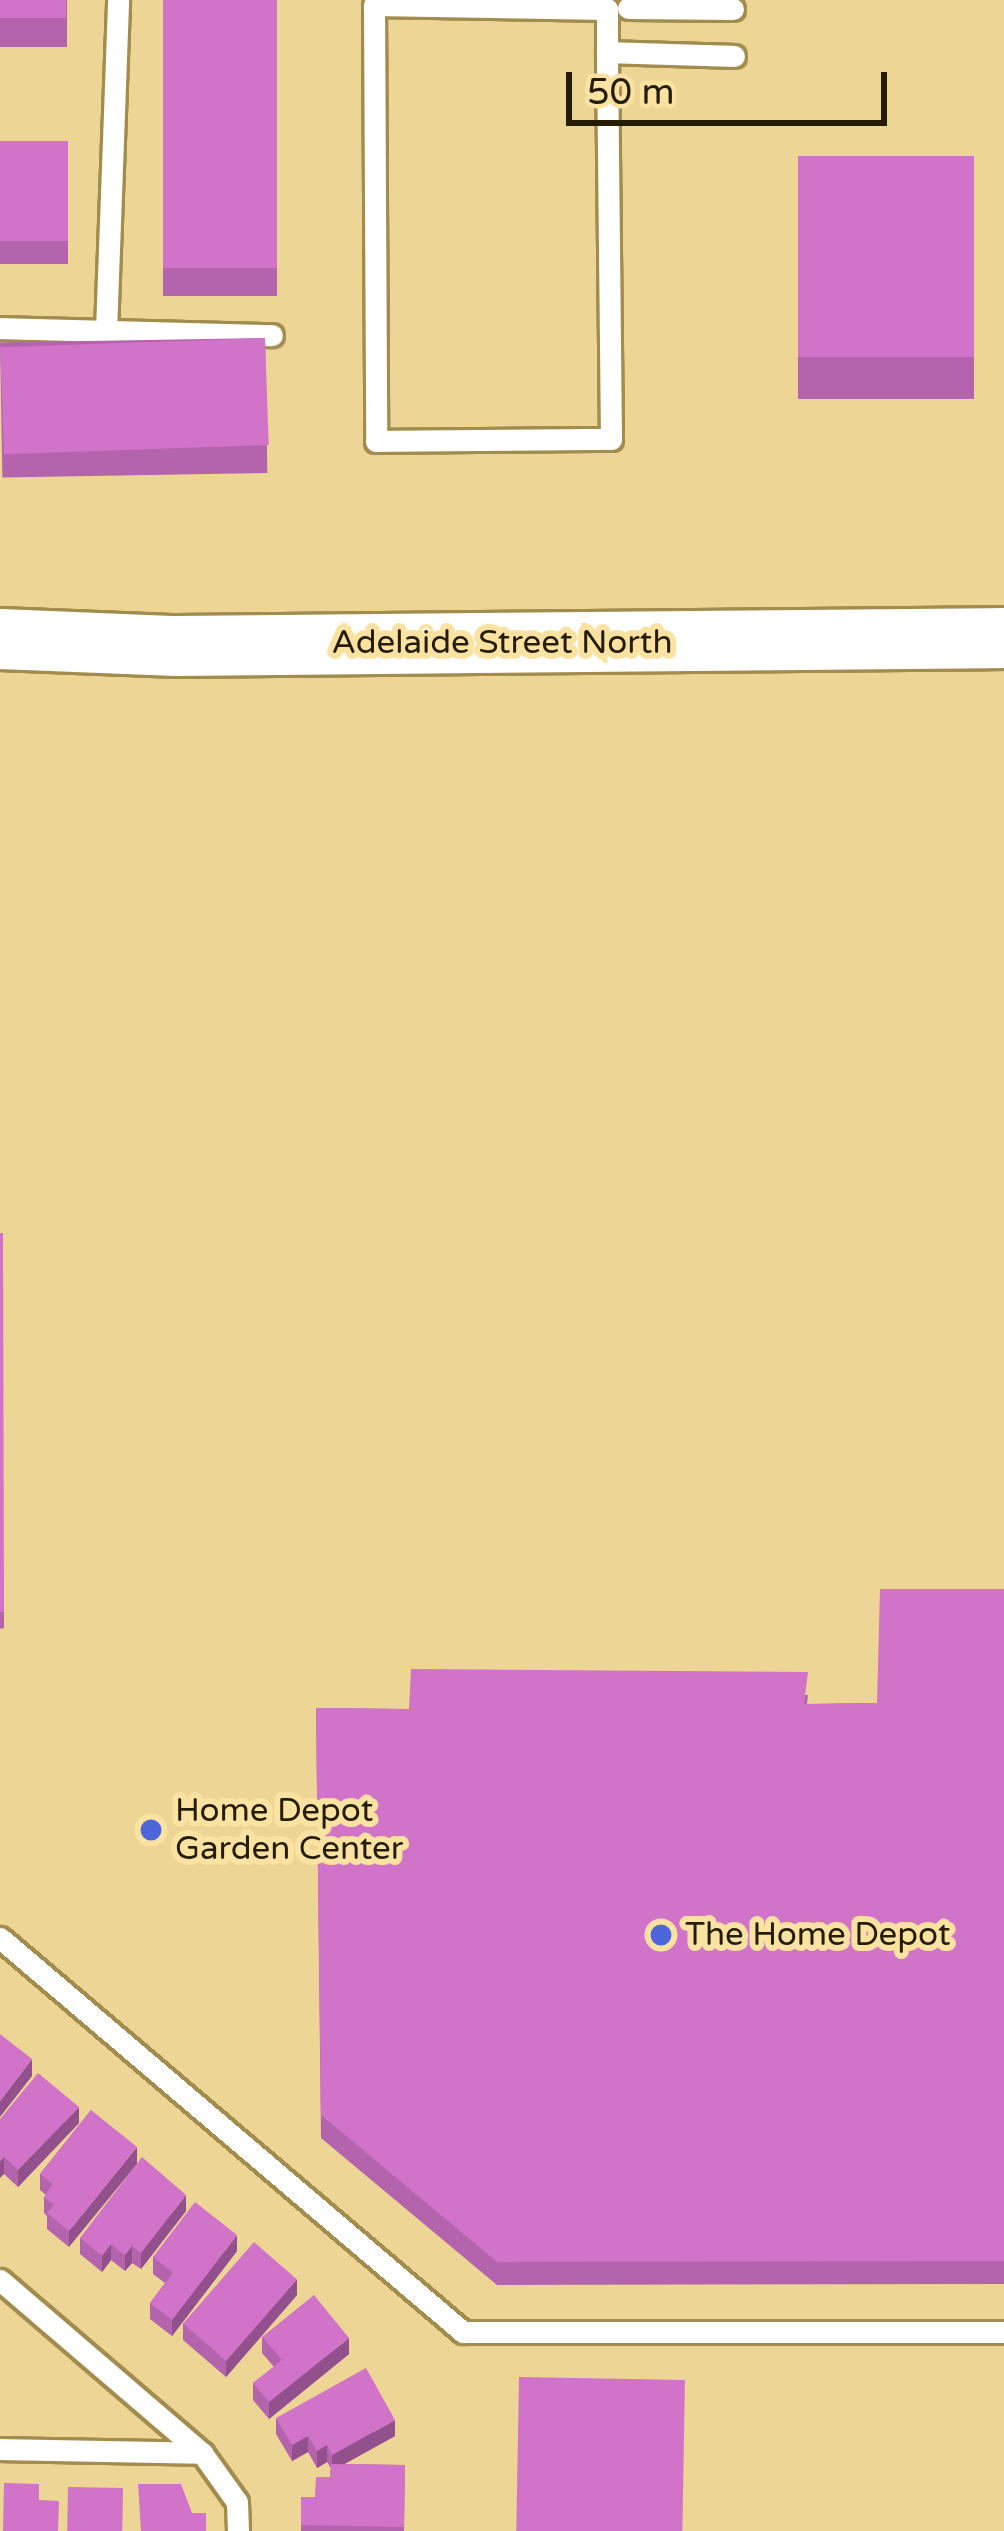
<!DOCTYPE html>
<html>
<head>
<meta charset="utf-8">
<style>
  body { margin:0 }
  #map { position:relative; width:1004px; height:2531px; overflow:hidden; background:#edd596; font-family:"Varela Round",sans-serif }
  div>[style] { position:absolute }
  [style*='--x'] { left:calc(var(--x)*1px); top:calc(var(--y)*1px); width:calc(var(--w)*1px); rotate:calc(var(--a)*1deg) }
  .roads { filter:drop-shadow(3px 0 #a28c4e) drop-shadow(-3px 0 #a28c4e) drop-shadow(0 3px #a28c4e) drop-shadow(0 -3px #a28c4e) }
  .service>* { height:21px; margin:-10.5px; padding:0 10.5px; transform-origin:10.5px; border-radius:10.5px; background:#fff }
  .secondary>* { height:60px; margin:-30px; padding:0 30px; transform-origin:30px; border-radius:30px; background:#fff }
  .wall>* { inset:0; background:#b463ad; transform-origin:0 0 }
  .shaded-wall>* { inset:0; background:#92508d }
  .building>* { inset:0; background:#d173c9; transform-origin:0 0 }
  .dots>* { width:33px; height:33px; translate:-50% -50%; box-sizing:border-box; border:6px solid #fae3a2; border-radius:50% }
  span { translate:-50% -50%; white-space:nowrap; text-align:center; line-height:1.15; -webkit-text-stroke:12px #fae3a2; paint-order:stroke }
  .street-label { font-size:33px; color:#251d03 }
  .poi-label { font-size:33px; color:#251d03 }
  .left { translate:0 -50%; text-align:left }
  .scale { position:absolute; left:566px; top:72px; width:321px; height:54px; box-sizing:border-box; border:6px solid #251d03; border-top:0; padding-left:15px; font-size:36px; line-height:42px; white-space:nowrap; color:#251d03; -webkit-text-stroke:9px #fae3a2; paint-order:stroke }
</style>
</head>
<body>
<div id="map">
  <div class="roads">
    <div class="service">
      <i style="--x:628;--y:8;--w:105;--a:0.5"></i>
      <i style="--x:607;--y:52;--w:43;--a:-90"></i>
      <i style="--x:607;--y:9;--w:233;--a:-179"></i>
      <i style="--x:374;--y:5;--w:436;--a:89.7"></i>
      <i style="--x:376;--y:441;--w:235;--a:-0.5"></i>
      <i style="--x:611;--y:439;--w:387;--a:-90.6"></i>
      <i style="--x:607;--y:52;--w:127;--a:1.8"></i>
      <i style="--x:0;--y:328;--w:272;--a:1.5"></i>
      <i style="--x:106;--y:331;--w:331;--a:-87.9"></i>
      <i style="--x:0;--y:1938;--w:608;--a:40.4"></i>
      <i style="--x:463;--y:2332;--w:541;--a:0"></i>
      <i style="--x:0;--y:2280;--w:266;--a:40.6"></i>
      <i style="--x:202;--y:2453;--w:60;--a:54.5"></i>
      <i style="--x:237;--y:2502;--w:29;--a:88"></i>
      <i style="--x:0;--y:2449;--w:202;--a:1.1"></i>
    </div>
    <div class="secondary">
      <i style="--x:0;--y:639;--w:177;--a:2.3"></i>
      <i style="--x:177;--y:646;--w:827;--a:-0.55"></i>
    </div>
  </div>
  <div class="wall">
    <i style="left:0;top:0;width:67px;height:47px"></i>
    <i style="left:163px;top:0;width:114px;height:296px"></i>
    <i style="left:0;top:141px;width:68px;height:123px"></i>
    <i style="left:974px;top:156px;width:243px;height:176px;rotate:90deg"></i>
    <i style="left:265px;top:338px;width:135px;height:265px;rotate:89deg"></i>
    <i style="clip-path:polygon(0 1233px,4px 1612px,4px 1628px,0 1629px)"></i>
    <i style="clip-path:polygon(1004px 1589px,1004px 2284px,497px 2285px,321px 2138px,316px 1708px,409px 1709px,808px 1695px,807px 1704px,877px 1703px)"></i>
    <i style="clip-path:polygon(91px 2110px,69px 2247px,47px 2229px,47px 2216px,44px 2213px,44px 2197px,46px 2195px,40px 2190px,40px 2174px)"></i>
    <i style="clip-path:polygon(0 2119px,79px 2123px,18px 2187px,4px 2174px)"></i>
    <i style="clip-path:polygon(186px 2211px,141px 2269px,132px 2263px,125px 2271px,111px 2260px,102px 2272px,80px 2254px,80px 2238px)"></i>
    <i style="clip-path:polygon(237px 2251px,172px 2336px,150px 2319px,150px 2303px,165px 2283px,153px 2274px,153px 2257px)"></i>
    <i style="clip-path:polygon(297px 2295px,226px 2377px,183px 2340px,183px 2323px)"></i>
    <i style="clip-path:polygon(262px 2337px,349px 2354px,269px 2419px,253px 2400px,253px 2383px,274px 2367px,262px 2353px)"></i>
    <i style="clip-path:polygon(276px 2418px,395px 2436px,344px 2464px,405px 2465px,404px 2531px,301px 2531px,301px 2497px,315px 2497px,330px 2477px,331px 2468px,327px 2462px,317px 2468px,308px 2452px,292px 2461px,276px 2434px)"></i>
  </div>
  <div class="shaded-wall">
    <i style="clip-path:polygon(32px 2059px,32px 2076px,0 2117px,0 2101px)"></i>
    <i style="clip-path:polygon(79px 2107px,79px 2123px,18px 2187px,18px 2170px)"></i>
    <i style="clip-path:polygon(137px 2147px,137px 2164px,69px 2247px,69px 2231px)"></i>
    <i style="clip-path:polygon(4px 2157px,4px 2174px,0 2178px,0 2161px)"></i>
    <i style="clip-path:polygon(186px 2195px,186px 2211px,141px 2269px,141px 2253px)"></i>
    <i style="clip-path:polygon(237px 2235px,237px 2251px,172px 2336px,172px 2320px)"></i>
    <i style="clip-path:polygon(111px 2244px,111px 2260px,102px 2272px,102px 2256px)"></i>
    <i style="clip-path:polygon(132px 2246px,132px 2263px,125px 2271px,125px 2255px)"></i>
    <i style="clip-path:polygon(297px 2279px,297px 2295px,226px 2377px,226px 2360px)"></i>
    <i style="clip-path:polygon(349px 2338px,349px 2354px,269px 2419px,269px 2402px)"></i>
    <i style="clip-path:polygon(395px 2420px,395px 2436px,332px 2471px,332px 2455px)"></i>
    <i style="clip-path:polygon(308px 2436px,308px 2452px,292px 2461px,292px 2445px)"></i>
    <i style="clip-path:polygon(327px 2445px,327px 2462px,317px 2468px,317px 2451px)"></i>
  </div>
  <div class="building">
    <i style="left:0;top:0;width:66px;height:18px"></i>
    <i style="left:163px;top:0;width:114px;height:268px"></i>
    <i style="left:0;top:141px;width:68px;height:100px"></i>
    <i style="left:974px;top:156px;width:201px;height:176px;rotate:90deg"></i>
    <i style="left:265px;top:338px;width:107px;height:265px;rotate:88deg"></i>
    <i style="clip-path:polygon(0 1233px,3px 1233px,4px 1612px,0 1612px)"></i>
    <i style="clip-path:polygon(880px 1589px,1004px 1589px,1004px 2261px,497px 2262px,321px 2115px,316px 1708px,409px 1709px,411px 1669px,808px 1672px,804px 1704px,877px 1703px)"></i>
    <i style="clip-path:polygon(0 2034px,32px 2059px,0 2101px)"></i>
    <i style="clip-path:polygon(38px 2073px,79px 2107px,18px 2170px,4px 2157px,0 2161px,0 2119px)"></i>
    <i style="clip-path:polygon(91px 2110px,137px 2147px,69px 2231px,47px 2213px,54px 2205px,44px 2197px,53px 2184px,40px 2174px)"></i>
    <i style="clip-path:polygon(142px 2157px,186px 2195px,141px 2253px,132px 2246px,125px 2255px,111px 2244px,102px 2256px,80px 2238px)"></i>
    <i style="clip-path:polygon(195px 2202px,237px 2235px,172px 2320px,150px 2303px,173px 2273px,153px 2257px)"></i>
    <i style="left:254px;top:2242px;width:57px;height:108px;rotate:41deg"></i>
    <i style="clip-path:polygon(314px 2295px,349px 2338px,269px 2402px,253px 2383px,282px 2360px,262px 2337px)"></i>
    <i style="clip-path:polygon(366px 2368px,395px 2420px,332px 2455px,327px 2445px,317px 2451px,308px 2436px,292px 2445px,276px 2418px)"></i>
    <i style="left:519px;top:2377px;width:166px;height:154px;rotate:1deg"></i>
    <i style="clip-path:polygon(331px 2464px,405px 2465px,404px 2527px,301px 2525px,301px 2497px,315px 2497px,316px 2477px,330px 2477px)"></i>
    <i style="clip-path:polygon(4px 2483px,39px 2484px,39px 2500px,59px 2501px,58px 2531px,3px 2531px)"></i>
    <i style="clip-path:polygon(138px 2484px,181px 2484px,192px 2513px,206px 2513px,206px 2531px,141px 2531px)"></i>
    <i style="left:68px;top:2487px;width:55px;height:44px;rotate:1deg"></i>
  </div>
  <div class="dots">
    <i style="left:151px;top:1830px;background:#4d66db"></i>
    <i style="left:661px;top:1935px;background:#4d66db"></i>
  </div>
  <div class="street-label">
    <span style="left:502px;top:643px">Adelaide Street North</span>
  </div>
  <div class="poi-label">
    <span class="left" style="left:175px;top:1830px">Home Depot<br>Garden Center</span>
    <span class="left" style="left:685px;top:1935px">The Home Depot</span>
  </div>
  <div class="scale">50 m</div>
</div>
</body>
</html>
